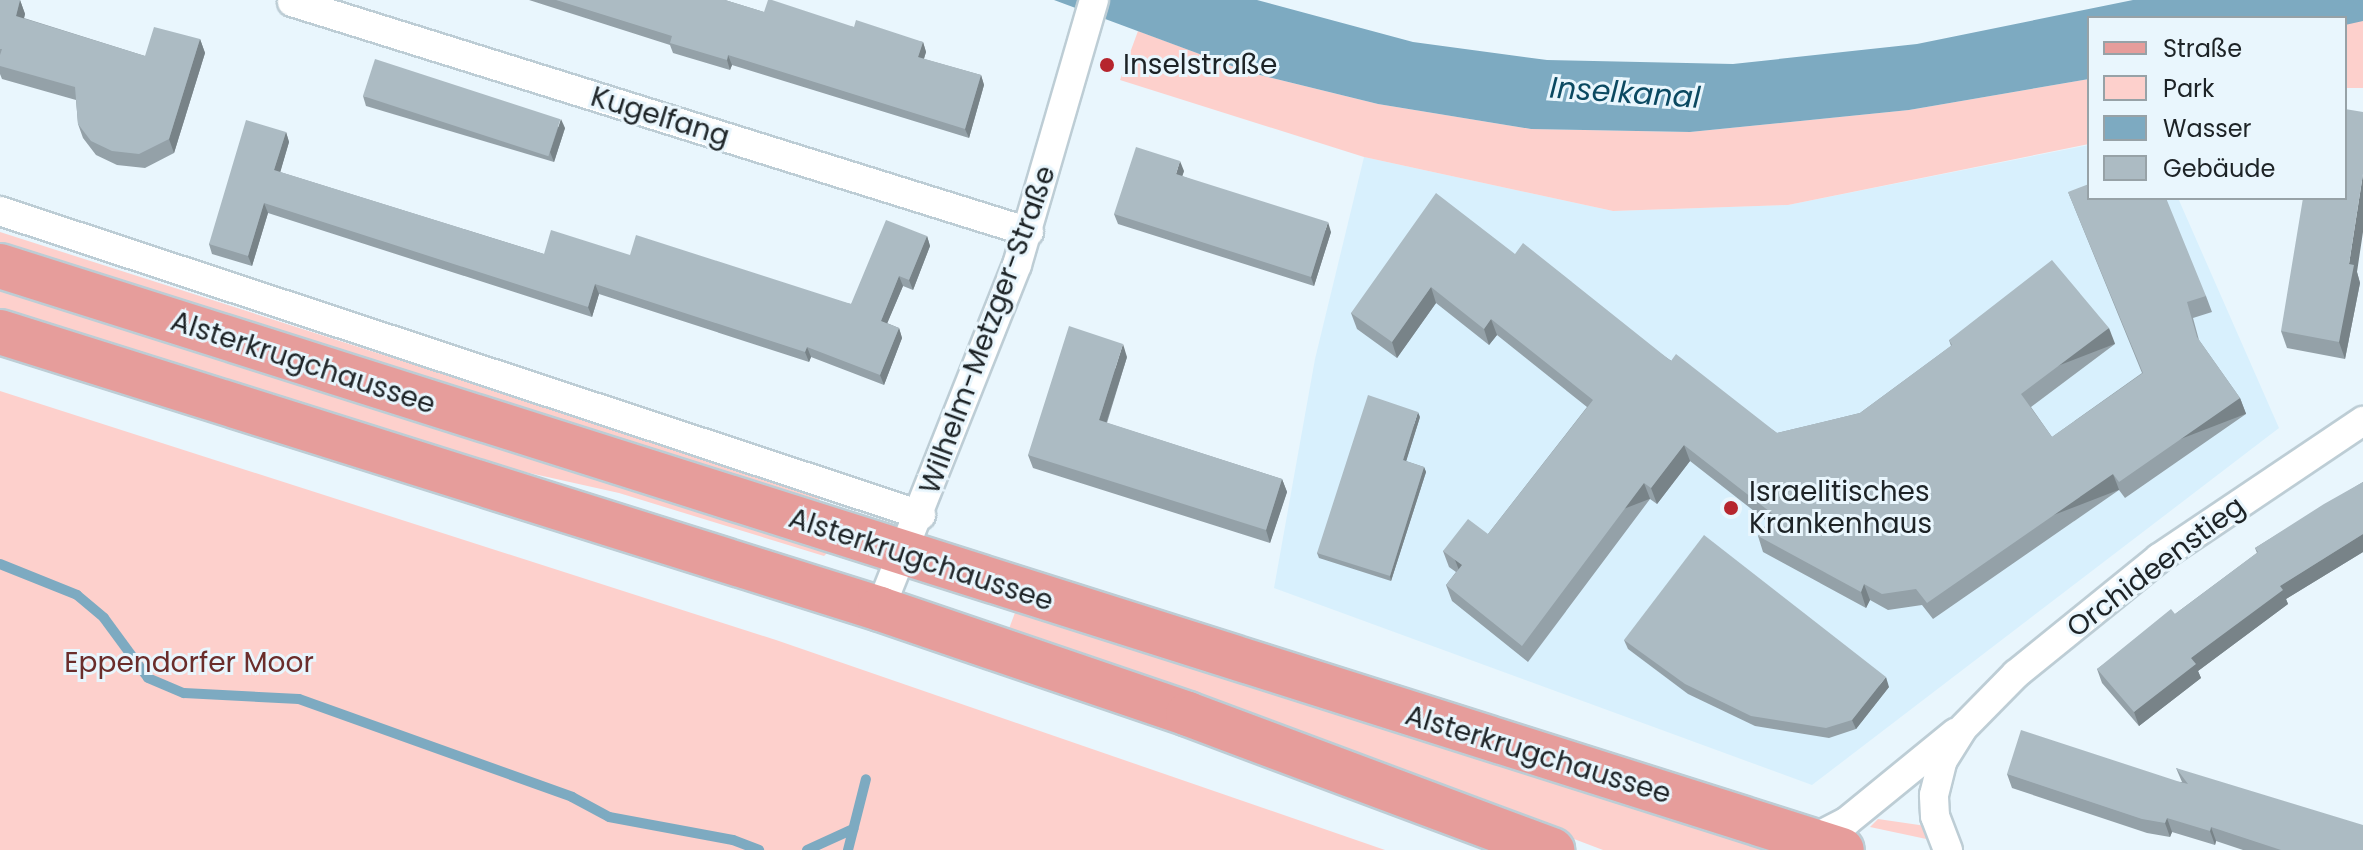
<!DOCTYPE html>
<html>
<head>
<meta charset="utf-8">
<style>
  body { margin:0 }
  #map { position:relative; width:2363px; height:850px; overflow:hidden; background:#e9f6fd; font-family:Poppins,sans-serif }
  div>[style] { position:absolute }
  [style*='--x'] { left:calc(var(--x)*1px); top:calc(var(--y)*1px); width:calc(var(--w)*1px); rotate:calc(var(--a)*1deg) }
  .built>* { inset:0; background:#d8f0fd }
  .green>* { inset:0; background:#fdd0cc; transform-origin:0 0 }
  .water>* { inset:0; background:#7daac1 }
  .stream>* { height:10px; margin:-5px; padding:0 5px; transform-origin:5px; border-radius:5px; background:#7daac1 }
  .roads { filter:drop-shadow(2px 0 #bdcdd5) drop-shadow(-2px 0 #bdcdd5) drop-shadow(0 2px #bdcdd5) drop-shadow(0 -2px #bdcdd5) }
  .minor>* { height:28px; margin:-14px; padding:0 14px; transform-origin:14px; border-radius:14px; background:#fff }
  .primary>* { height:44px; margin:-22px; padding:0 22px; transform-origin:22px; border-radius:22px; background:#e69d9b }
  .wall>* { inset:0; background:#94a1a8 }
  .shaded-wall>* { inset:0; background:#788388; transform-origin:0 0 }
  .building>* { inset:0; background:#acbbc3; transform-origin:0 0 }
  .dots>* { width:22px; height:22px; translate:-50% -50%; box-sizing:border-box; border:4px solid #e9f6fd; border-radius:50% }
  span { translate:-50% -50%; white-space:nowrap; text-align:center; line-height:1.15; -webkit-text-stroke:6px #e9f6fd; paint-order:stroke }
  .poi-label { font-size:28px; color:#1d2326 }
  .left { translate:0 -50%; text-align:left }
  .street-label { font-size:28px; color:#1d2326 }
  .park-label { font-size:28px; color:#6b2d2b }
  .water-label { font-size:30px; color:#0b4961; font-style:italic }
  .legend { position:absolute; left:2087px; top:16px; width:260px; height:184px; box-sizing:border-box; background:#e9f6fd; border:2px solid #97a2a7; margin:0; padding:10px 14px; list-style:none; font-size:24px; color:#1d2326 }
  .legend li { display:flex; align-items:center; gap:16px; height:40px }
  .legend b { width:40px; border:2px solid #97a2a7 }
</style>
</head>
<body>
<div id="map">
  <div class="built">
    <i style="clip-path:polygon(2089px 145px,2089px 198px,2178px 198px,2279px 428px,1812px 785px,1274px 588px,1315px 359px,1364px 157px,1613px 211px,1788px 205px)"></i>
  </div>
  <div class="green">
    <i style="left:2363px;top:21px;width:67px;height:18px;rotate:90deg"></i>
    <i style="clip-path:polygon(1138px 31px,1248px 72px,1378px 104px,1531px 129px,1690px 132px,1909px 110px,2089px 79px,2089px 144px,1788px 205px,1613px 211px,1364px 157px,1120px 80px)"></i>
    <i style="clip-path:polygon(0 232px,820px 495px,817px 516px,0 251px)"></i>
    <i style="clip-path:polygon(0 286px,831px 549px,824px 556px,619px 493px,422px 449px,0 314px)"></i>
    <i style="clip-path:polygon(0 391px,776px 640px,1385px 850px,0 850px)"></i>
    <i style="clip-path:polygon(1016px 610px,1465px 755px,1783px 850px,1603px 850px,1271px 724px,1007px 634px)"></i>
    <i style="clip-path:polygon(1878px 819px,1926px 826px,1931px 840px,1870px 827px)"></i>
  </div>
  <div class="water">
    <i style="clip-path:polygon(1054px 0,1257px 0,1413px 42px,1547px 60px,1733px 64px,1917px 44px,2133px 0,2363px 0,2363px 21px,2345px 25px,2345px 18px,2089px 18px,2089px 79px,1909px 110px,1690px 132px,1531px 129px,1378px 104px,1248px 72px)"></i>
  </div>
  <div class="stream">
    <i style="--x:0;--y:564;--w:83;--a:21.9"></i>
    <i style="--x:77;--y:595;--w:35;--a:40"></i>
    <i style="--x:104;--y:618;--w:74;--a:53.7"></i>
    <i style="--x:148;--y:678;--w:39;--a:23"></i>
    <i style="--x:184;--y:693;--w:115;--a:3"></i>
    <i style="--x:299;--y:699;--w:290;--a:19.7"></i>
    <i style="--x:572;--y:797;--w:42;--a:28.4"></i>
    <i style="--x:609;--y:817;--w:126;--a:10.5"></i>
    <i style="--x:733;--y:840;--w:28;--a:21"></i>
    <i style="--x:807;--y:850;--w:51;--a:-24.5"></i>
    <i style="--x:848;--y:850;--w:73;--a:-75.8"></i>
  </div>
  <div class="roads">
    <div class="minor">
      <i style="--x:292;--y:2;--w:772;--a:17.33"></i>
      <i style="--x:0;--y:211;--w:970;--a:18.27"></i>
      <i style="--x:880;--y:609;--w:370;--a:-68.3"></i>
      <i style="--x:1017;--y:265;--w:276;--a:-73.8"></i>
      <i style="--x:1809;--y:841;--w:42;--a:-27.2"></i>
      <i style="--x:1846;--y:822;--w:141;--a:-39.2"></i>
      <i style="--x:1948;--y:850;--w:36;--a:-111"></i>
      <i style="--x:1935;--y:816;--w:21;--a:-93"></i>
      <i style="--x:1934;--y:795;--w:36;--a:-76"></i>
      <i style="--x:1943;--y:760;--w:36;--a:-58"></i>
      <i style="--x:1962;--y:729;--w:77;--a:-45.5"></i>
      <i style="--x:2016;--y:674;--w:184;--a:-39"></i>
      <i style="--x:2159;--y:558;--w:246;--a:-33.9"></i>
    </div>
    <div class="primary">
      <i style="--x:0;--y:266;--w:1932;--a:17.59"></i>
      <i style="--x:0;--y:332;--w:923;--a:17.47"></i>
      <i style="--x:880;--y:609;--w:325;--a:18.8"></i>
      <i style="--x:1188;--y:714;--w:389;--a:20.5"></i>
    </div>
  </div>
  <div class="wall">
    <i style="clip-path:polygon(0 0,20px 0,25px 14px,24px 18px,145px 56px,200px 39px,205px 53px,174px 153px,145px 168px,117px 165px,96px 155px,83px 138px,78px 124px,76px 100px,2px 79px,0 74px)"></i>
    <i style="clip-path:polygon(529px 0,725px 0,764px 12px,854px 27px,923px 42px,926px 52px,924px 59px,981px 75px,984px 85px,969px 138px,732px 65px,730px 70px,673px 53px,670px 45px)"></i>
    <i style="clip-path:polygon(363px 96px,565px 128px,554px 162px,366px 106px)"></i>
    <i style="clip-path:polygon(286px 132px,289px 142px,280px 172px,544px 254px,630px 255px,851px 304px,927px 236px,930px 246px,913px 290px,903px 286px,887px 323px,899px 328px,902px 338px,884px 385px,811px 357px,809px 362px,599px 294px,592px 317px,268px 213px,252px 266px,212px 254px,209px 244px)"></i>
    <i style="clip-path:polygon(1184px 171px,1182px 176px,1331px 232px,1314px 286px,1118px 224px,1114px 214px)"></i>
    <i style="clip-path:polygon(2068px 192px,2206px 296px,2212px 312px,2193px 318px,2199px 340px,2240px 398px,2246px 414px,2125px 498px,2119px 490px,1933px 619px,1922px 605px,1888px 610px,1870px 600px,1866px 608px,1763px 552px,1758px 536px,1768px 522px,1690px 461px,1657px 504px,1650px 499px,1528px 662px,1452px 601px,1446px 585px,1456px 572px,1449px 567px,1443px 551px,1488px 534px,1587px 407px,1497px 335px,1489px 345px,1436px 303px,1397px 358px,1357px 329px,1351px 313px,1515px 254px,1777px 433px,1860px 413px,1951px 346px,1949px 340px,2115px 344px,2031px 407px,2052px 437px,2142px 373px)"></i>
    <i style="clip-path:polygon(2357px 272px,2360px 283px,2345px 359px,2287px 348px,2281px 331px)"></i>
    <i style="clip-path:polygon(1127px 357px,1107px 423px,1282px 479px,1287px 492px,1270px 543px,1033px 468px,1028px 455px)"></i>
    <i style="clip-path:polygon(1420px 417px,1406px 461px,1424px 467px,1426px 472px,1391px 581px,1319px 558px,1317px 553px)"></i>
    <i style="clip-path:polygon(2363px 482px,2363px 552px,2286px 599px,2288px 604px,2198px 671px,2201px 678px,2139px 726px,2102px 683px,2097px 669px,2175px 614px,2257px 553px,2255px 548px)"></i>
    <i style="clip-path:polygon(1624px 640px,1889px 687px,1856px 729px,1829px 738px,1755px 726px,1688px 694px,1628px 649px)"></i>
    <i style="clip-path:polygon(2176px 768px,2363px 850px,2243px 850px,2216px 841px,2215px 845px,2172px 832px,2170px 837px,2147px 833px,2012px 788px,2007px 774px,2182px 782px)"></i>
  </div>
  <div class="shaded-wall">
    <i style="clip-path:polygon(20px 0,25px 14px,21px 30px,16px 16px)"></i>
    <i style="clip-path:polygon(200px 39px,205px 53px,174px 153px,169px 139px)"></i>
    <i style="clip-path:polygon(923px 42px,926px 52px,921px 67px,918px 57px)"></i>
    <i style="clip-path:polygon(728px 55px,732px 65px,730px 70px,727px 60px)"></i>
    <i style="clip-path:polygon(981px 75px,984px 85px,969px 138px,965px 129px)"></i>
    <i style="clip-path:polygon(561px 119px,565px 128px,554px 162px,550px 152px)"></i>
    <i style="clip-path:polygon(286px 132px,289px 142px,278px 180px,274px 170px)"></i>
    <i style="clip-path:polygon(1180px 161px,1184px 171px,1180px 183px,1176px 174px)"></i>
    <i style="clip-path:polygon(2363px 174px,2363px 232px,2357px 272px,2360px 283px,2345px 359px,2339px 342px,2349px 264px)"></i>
    <i style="clip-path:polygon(264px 203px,268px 213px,252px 266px,248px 256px)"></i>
    <i style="clip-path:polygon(1328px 222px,1331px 232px,1314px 286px,1311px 277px)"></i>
    <i style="clip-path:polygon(927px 236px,930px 246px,913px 290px,909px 280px)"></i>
    <i style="clip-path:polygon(899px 276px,903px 286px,884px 331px,881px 321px)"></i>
    <i style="clip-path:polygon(595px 284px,599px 294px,592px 317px,588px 307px)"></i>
    <i style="clip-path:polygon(1431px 287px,1436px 303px,1397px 358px,1392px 342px)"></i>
    <i style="clip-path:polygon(1491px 319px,1497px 335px,1489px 345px,1484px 329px)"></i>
    <i style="clip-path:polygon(899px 328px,902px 338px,884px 385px,880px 375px)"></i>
    <i style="left:2109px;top:328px;width:17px;height:110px;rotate:69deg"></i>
    <i style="clip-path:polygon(1123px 344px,1127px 357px,1103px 433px,1099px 420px)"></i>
    <i style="clip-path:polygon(807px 347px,811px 357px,809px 362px,805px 352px)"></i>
    <i style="left:2240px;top:398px;width:17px;height:147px;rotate:69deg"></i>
    <i style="clip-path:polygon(1418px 412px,1420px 417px,1405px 465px,1403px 460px)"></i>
    <i style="clip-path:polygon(1684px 445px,1690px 461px,1657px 504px,1651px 488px)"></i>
    <i style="clip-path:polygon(1424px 467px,1426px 472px,1391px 581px,1390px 576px)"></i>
    <i style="left:2113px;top:474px;width:17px;height:226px;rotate:69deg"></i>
    <i style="clip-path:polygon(1282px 479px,1287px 492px,1270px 543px,1266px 530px)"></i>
    <i style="left:1644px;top:483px;width:17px;height:204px;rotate:69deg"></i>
    <i style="clip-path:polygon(2363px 534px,2363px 552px,2286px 599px,2288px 604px,2198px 671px,2201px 678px,2139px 726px,2134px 712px,2191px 658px,2280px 586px)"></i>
    <i style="clip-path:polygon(1864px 584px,1870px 600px,1866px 608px,1861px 592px)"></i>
    <i style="clip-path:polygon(1886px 677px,1889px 687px,1856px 729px,1852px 720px)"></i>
    <i style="clip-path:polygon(2167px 818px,2172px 832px,2170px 837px,2165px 823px)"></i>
    <i style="clip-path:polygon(2211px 827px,2216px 841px,2215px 845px,2210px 831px)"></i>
  </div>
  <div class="building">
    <i style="clip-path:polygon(0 0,20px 0,16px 16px,145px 56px,154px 27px,200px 39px,169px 139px,139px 154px,112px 151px,91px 141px,78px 124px,75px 87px,0 66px,0 55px,2px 49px,0 49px)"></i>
    <i style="clip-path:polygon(556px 0,725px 0,764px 12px,768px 0,772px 0,854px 27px,856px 20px,923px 42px,918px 57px,981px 75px,965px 129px,728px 55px,727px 60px,670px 43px,672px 36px)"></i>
    <i style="left:375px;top:59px;width:195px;height:39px;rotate:18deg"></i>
    <i style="clip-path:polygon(2345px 109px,2363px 112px,2363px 174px,2349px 264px,2354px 265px,2339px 342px,2281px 331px,2303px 198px,2345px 198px)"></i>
    <i style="clip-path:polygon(246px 120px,286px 132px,274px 170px,544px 254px,551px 230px,630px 255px,636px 235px,851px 304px,886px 220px,927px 236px,909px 280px,899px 276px,881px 321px,899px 328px,880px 375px,807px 347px,805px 352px,595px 284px,588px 307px,264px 203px,248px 256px,209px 244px)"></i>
    <i style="clip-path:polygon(1136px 147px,1180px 161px,1176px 174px,1328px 222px,1311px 277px,1114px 214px)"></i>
    <i style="clip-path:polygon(2089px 184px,2089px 198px,2166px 198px,2206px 296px,2187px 302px,2197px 337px,2240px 398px,2119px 482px,2113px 474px,1927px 603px,1916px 589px,1882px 594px,1864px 584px,1861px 592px,1758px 536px,1774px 515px,1684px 445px,1651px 488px,1644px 483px,1522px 646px,1446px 585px,1462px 565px,1443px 551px,1468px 519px,1488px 534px,1593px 400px,1491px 319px,1484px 329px,1431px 287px,1392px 342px,1351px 313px,1436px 193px,1515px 254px,1523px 243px,1671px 361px,1676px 354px,1777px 433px,1860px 413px,1952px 345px,1949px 340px,2052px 260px,2109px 328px,2021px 394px,2052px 437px,2143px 373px,2068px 192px)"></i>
    <i style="clip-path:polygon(1069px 326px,1123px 344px,1099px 420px,1282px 479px,1266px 530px,1028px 455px)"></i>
    <i style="clip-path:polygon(1368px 395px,1418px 412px,1403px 460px,1424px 467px,1390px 576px,1317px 553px)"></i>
    <i style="clip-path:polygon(2363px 482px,2363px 534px,2280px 586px,2283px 590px,2191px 658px,2196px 664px,2134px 712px,2097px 669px,2171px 609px,2175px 614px,2258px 552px,2255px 548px,2324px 504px)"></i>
    <i style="clip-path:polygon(1704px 535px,1886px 677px,1852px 720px,1826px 728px,1751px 716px,1685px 684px,1624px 640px)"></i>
    <i style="clip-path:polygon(2021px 730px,2180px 782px,2188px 784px,2176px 768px,2363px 825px,2363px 850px,2281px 850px,2211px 827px,2210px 831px,2167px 818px,2165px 823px,2142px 819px,2007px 774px)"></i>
  </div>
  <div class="dots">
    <i style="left:1107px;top:65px;background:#b6252d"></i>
    <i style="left:1731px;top:508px;background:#b6252d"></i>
  </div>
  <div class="poi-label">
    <span class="left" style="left:1123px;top:65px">Inselstraße</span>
    <span class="left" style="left:1749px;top:508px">Israelitisches<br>Krankenhaus</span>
  </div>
  <div class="street-label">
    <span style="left:660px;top:117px;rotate:17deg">Kugelfang</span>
    <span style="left:988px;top:330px;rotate:-70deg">Wilhelm-Metzger-Straße</span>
    <span style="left:303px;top:363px;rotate:18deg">Alsterkrugchaussee</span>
    <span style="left:921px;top:560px;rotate:18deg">Alsterkrugchaussee</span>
    <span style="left:2156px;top:567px;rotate:-37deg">Orchideenstieg</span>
    <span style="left:1538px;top:755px;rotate:17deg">Alsterkrugchaussee</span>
  </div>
  <div class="park-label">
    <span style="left:189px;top:663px">Eppendorfer Moor</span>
  </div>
  <div class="water-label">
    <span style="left:1625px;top:93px;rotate:4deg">Inselkanal</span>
  </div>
  <ul class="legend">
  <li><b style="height:10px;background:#e69d9b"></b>Straße</li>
  <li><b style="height:22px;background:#fdd0cc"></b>Park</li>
  <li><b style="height:22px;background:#7daac1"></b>Wasser</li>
  <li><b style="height:22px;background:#acbbc3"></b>Gebäude</li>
  </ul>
</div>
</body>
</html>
